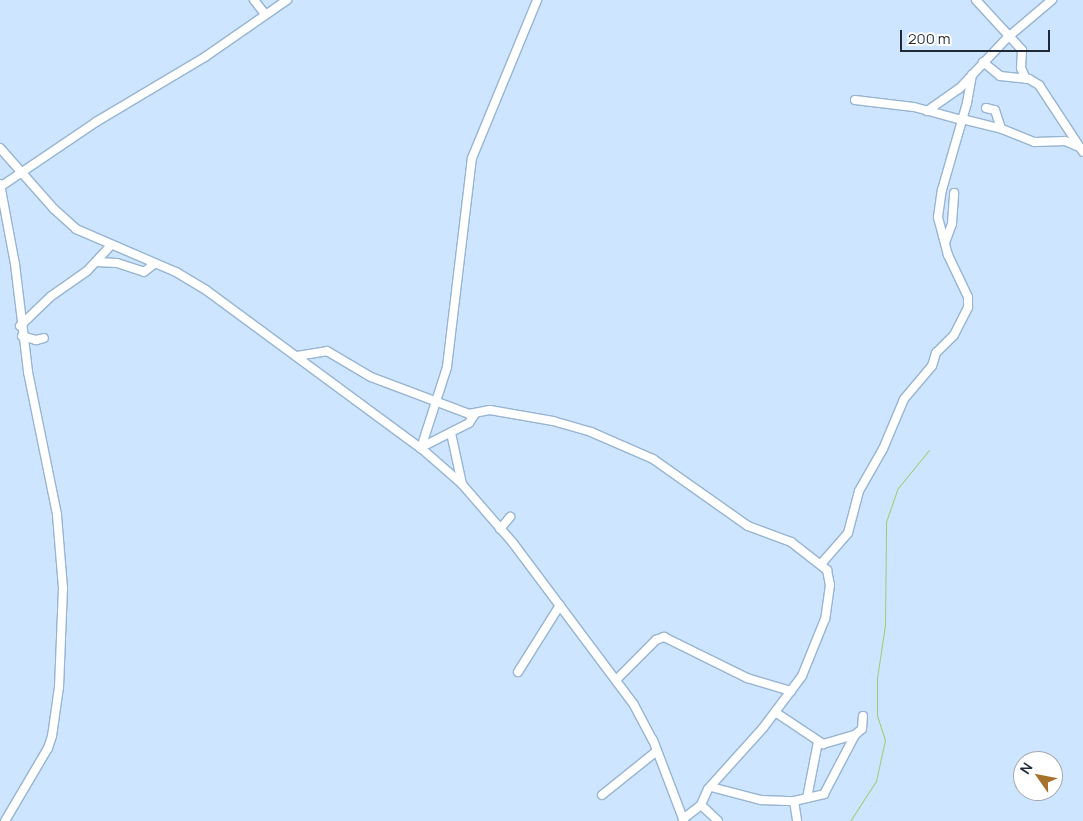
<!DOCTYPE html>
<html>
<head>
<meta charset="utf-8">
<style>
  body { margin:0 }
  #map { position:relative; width:1083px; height:821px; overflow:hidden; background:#cde5fe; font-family:Manrope,sans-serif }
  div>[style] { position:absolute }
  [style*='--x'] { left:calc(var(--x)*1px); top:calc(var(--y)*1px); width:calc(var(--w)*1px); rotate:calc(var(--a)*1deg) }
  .stream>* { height:1px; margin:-0.5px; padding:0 0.5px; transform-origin:0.5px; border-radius:0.5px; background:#9fcc72 }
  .roads { filter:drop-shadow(1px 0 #97b4d2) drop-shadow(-1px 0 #97b4d2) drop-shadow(0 1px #97b4d2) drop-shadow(0 -1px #97b4d2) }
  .minor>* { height:8px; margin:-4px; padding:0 4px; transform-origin:4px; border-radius:4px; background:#fff }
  span { translate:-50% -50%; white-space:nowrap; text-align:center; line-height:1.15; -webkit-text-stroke:4px #fff; paint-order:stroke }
  .north { position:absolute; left:1013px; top:751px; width:50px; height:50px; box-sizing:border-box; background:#fff; border:1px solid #a5aaaf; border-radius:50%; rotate:303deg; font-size:14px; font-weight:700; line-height:20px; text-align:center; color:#1f2a36 }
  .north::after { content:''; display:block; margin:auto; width:18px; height:22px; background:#a7732c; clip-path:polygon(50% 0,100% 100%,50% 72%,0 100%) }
  .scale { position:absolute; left:900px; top:30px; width:150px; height:22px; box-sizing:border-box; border:2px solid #1f2a36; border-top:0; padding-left:6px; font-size:15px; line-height:18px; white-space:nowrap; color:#1f2a36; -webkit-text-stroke:4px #fff; paint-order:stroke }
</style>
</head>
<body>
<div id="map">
  <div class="stream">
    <i style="--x:850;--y:821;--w:48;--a:-57"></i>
    <i style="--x:876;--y:781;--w:42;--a:-77.6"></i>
    <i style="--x:885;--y:740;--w:26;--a:-108"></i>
    <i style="--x:877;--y:715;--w:37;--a:-90"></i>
    <i style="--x:877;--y:678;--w:54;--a:-81.4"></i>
    <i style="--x:885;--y:625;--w:103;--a:-89.4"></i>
    <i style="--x:886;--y:522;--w:36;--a:-71"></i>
    <i style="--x:898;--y:488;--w:49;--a:-50.8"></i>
  </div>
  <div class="roads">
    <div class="minor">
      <i style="--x:254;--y:0;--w:16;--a:52"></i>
      <i style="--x:976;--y:0;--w:68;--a:47.4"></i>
      <i style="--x:1022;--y:50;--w:18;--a:93"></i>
      <i style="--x:1021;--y:68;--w:12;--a:66"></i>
      <i style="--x:983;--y:62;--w:22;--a:39"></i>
      <i style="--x:1000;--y:76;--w:29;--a:6"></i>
      <i style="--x:1029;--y:79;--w:12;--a:31"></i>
      <i style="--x:1039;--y:85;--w:80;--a:56.7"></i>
      <i style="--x:855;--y:100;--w:59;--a:6.8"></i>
      <i style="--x:914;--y:107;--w:50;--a:15.2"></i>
      <i style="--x:986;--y:108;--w:9;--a:13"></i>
      <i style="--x:995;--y:110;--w:19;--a:72"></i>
      <i style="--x:927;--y:111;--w:39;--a:-35"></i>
      <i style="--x:959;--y:89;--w:70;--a:-46.7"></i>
      <i style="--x:1007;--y:38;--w:59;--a:-40.2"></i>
      <i style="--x:962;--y:119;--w:41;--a:14"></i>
      <i style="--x:1002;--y:129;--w:35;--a:22"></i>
      <i style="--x:1035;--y:142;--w:30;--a:-2"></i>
      <i style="--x:1065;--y:141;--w:15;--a:23"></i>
      <i style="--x:0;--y:148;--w:81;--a:48.5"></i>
      <i style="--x:54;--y:209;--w:30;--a:42"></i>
      <i style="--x:76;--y:229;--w:109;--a:23.3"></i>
      <i style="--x:176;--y:272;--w:35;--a:31"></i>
      <i style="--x:206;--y:290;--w:268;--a:36.4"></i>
      <i style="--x:422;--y:449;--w:52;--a:41.1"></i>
      <i style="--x:461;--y:483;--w:79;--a:49.1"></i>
      <i style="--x:513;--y:543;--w:202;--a:53.2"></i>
      <i style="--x:634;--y:705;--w:40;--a:62"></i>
      <i style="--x:653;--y:740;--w:87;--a:69.1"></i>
      <i style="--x:0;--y:184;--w:81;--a:79.4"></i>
      <i style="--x:15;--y:264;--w:109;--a:83.1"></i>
      <i style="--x:28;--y:372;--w:146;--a:78.5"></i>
      <i style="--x:57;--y:515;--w:73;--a:85.3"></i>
      <i style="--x:63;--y:588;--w:99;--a:92.3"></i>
      <i style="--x:59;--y:687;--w:49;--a:98.1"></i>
      <i style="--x:52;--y:736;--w:13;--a:108"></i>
      <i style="--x:48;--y:748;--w:85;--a:120.5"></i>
      <i style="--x:0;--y:187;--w:116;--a:-34.1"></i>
      <i style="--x:96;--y:122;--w:127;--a:-30.8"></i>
      <i style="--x:205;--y:57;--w:100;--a:-34.8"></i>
      <i style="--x:945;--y:243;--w:20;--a:-70"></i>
      <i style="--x:952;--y:224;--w:31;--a:-86"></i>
      <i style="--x:96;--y:262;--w:21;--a:3"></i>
      <i style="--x:117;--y:263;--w:28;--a:18"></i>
      <i style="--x:144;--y:272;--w:13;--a:-39"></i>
      <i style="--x:20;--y:326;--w:42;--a:-44"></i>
      <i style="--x:50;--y:297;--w:45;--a:-35.1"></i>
      <i style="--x:87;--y:271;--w:34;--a:-47"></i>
      <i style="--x:22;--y:336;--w:15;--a:16"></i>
      <i style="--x:36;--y:340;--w:8;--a:-14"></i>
      <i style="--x:297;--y:356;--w:30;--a:-9"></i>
      <i style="--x:327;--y:351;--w:51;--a:30.6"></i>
      <i style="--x:371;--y:377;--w:105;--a:20.7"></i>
      <i style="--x:469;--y:414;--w:21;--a:-11"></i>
      <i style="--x:490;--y:410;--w:64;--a:9.9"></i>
      <i style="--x:553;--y:421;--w:40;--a:16"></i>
      <i style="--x:591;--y:432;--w:68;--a:23.5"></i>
      <i style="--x:653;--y:459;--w:116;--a:35.2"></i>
      <i style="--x:748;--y:526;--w:46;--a:20.4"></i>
      <i style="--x:791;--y:542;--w:46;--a:37.9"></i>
      <i style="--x:827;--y:570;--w:15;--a:79"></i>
      <i style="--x:830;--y:585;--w:34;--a:98"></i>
      <i style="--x:825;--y:619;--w:61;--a:112"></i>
      <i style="--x:802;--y:676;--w:65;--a:126.9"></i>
      <i style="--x:763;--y:728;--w:82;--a:132"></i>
      <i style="--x:708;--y:789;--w:17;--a:114"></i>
      <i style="--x:701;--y:805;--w:23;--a:142"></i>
      <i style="--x:451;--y:433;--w:52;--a:77.8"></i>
      <i style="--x:422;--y:445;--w:82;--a:-72.2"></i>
      <i style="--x:447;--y:367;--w:210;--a:-83.2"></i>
      <i style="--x:472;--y:158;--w:171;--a:-67.6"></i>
      <i style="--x:420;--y:448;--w:55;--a:-27"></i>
      <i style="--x:469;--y:423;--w:11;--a:-56"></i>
      <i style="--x:500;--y:529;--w:16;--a:-50"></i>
      <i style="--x:821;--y:564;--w:41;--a:-48.9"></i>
      <i style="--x:848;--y:533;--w:43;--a:-75.3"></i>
      <i style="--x:859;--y:491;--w:48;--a:-60.3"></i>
      <i style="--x:883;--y:449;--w:54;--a:-67.2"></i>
      <i style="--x:904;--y:399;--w:43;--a:-49.7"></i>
      <i style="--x:932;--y:366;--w:14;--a:-73"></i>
      <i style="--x:936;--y:353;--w:25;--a:-45"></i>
      <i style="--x:954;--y:335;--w:31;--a:-63"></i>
      <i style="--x:968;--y:307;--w:10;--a:-90"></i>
      <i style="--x:968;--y:297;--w:47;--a:-115.5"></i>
      <i style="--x:948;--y:255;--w:39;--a:-105"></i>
      <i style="--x:938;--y:217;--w:27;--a:-82"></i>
      <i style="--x:942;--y:190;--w:91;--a:-74"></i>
      <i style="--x:967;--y:103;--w:29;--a:-80"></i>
      <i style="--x:518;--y:672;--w:79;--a:-57.9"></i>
      <i style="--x:616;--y:680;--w:57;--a:-45"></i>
      <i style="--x:656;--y:640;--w:9;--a:-21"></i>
      <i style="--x:664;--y:637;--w:93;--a:26.3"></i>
      <i style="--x:747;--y:678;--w:46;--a:16.5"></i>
      <i style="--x:775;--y:712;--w:58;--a:33.7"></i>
      <i style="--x:823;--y:744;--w:33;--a:-16"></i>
      <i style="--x:855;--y:735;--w:9;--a:-41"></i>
      <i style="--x:862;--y:729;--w:13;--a:-86"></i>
      <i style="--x:711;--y:787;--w:52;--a:14.6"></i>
      <i style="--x:761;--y:800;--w:33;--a:2"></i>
      <i style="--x:794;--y:801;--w:31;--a:-13"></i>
      <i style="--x:824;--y:794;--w:67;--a:-62.3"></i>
      <i style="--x:602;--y:795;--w:70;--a:-38.7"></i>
      <i style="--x:807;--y:798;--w:57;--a:-78.9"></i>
      <i style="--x:794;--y:801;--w:20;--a:81"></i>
      <i style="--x:701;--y:805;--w:23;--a:43"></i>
    </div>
  </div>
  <div class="north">N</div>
  <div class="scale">200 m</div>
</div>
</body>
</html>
